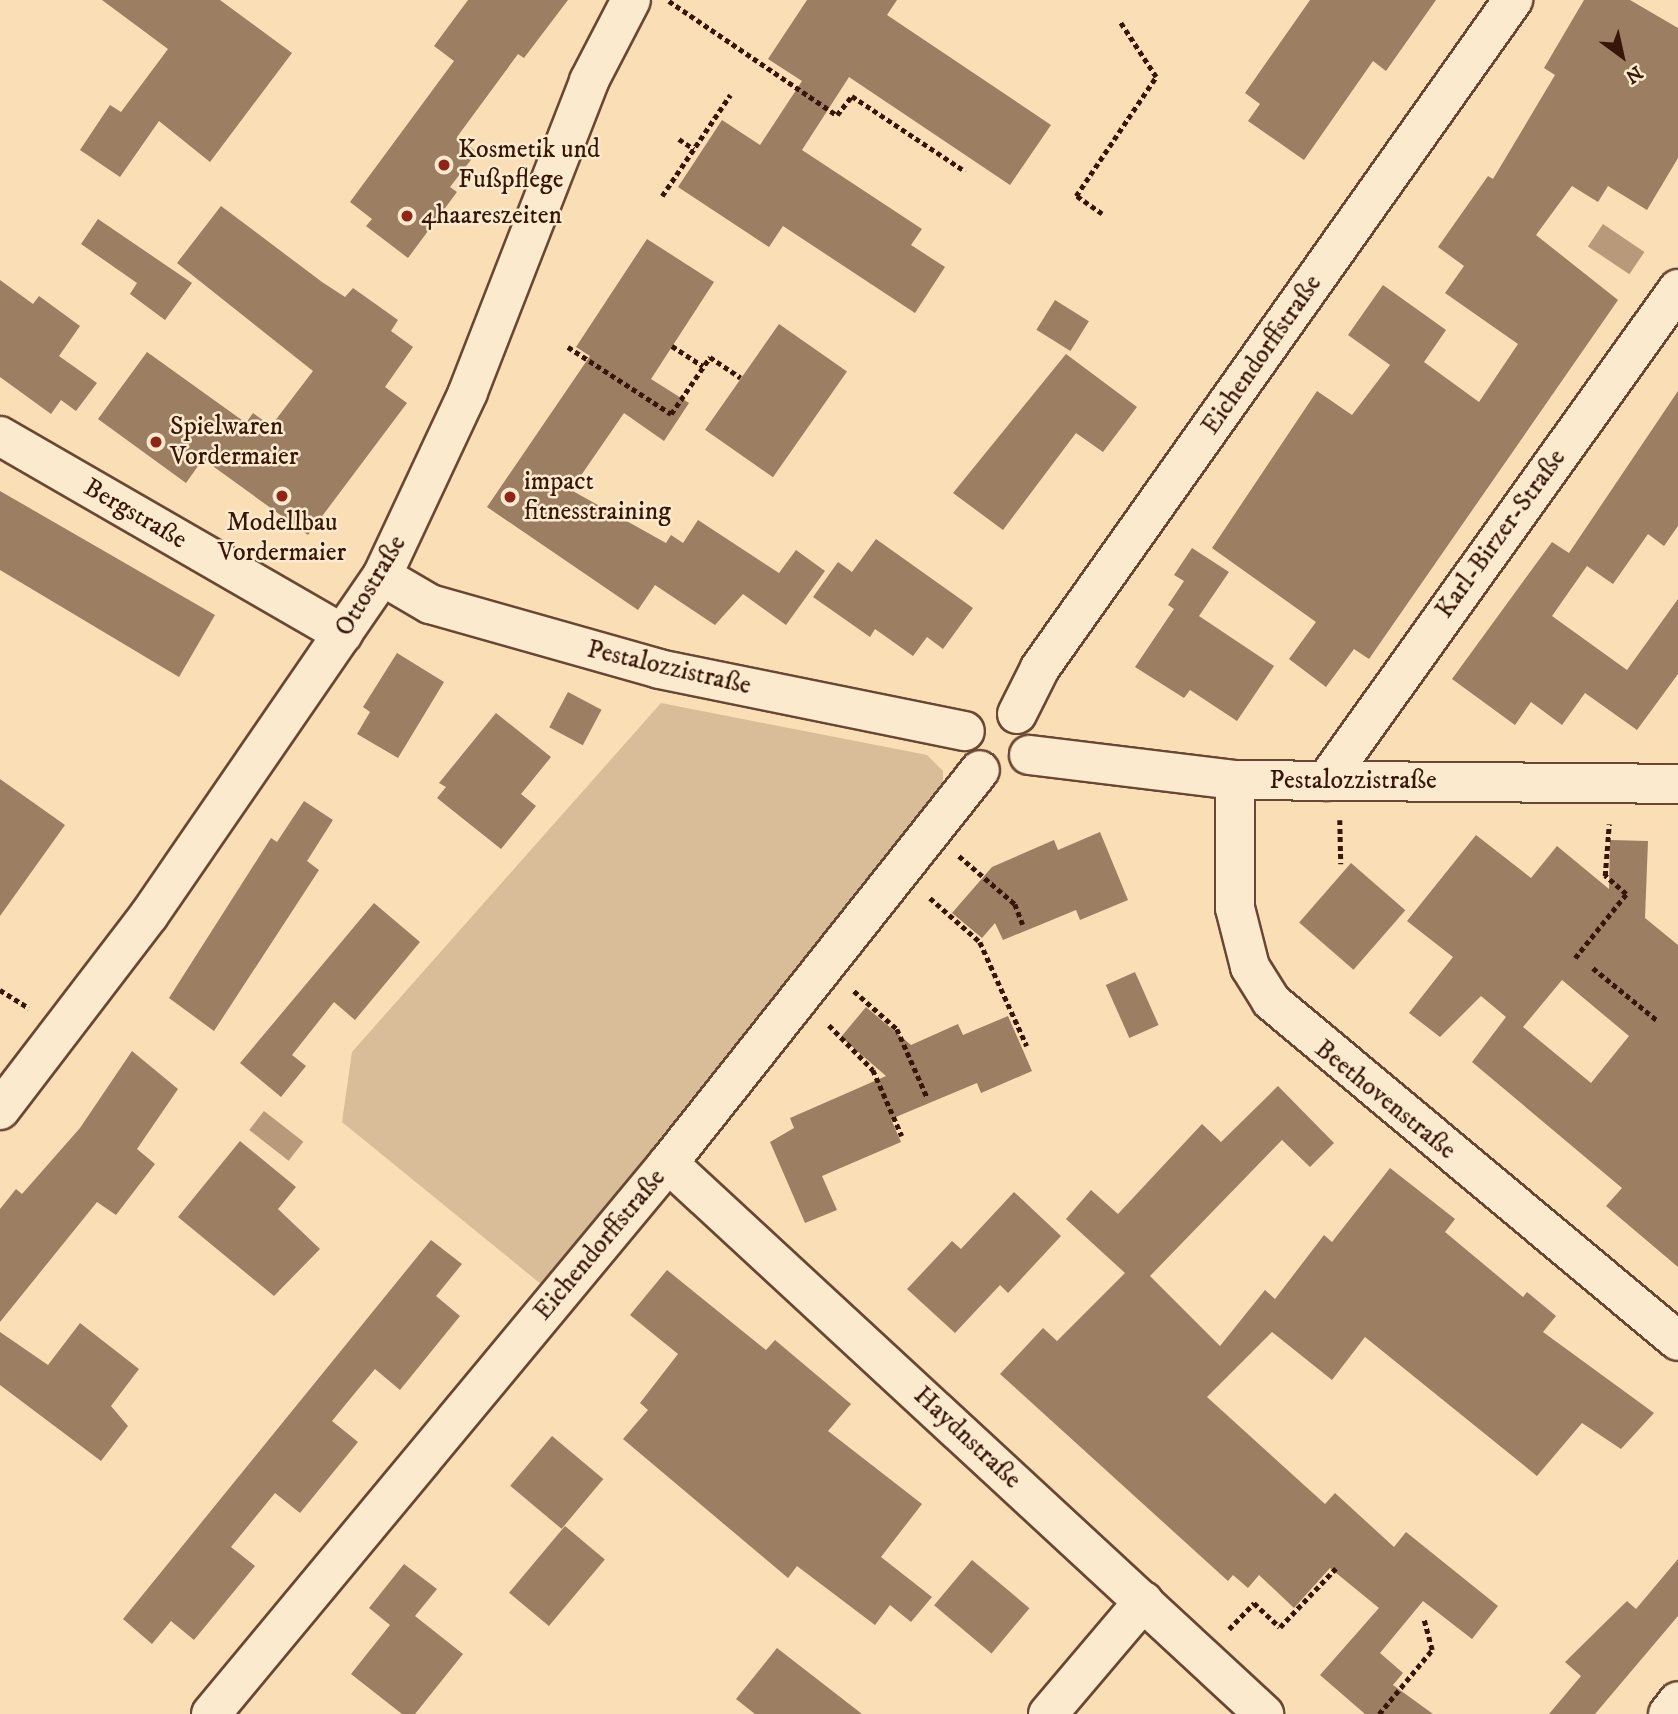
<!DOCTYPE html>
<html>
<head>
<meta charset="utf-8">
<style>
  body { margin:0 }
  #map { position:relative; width:1678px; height:1714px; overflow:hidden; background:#fadeb5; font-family:"IM FELL DW Pica",serif }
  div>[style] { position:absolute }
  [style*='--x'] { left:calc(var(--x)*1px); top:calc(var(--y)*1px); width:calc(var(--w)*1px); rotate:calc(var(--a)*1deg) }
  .green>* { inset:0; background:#d9bc98 }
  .water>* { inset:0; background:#b89a7a; transform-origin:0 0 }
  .building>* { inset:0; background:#9c7e62; transform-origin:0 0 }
  .path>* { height:4.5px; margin-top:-2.25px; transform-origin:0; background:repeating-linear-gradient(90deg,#371608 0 5px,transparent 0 8.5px) }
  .roads { filter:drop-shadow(2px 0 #684833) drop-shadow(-2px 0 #684833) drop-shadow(0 2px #684833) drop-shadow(0 -2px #684833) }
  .minor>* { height:38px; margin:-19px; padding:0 19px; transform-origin:19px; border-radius:19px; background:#fceacf }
  .dots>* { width:19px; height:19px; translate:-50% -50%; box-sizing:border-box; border:4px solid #fceacf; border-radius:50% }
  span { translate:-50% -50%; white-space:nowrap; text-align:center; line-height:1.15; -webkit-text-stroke:5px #fceacf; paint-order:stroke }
  .poi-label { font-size:26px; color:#371608 }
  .left { translate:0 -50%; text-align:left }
  .street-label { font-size:26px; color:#371608 }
  .north { position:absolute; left:1587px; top:21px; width:70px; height:70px; -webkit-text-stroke:5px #fceacf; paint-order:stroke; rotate:147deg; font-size:19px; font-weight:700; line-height:28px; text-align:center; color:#371608 }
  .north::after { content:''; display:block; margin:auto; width:24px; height:32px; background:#371608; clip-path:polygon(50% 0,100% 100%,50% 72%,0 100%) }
</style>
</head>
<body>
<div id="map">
  <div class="green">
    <i style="clip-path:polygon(661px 703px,927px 755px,943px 771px,943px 791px,547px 1289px,342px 1122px,352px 1052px)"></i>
  </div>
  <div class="water">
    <i style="left:1603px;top:224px;width:50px;height:27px;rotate:34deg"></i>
    <i style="left:264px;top:1111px;width:50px;height:24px;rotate:38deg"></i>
  </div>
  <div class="building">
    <i style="clip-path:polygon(102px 0,220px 0,292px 53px,210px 162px,159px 121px,120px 177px,80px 150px,110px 105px,121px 112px,168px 49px)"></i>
    <i style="clip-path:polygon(468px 0,568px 0,524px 58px,518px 54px,457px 137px,477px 152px,450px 187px,457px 192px,408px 258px,366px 226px,372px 219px,350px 202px,454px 61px,434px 46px)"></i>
    <i style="clip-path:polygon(807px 0,897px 0,887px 15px,1051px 125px,1010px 185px,849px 77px,802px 150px,922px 229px,911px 245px,945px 267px,915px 313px,783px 226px,769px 247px,678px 187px,722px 120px,760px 145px,802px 81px,768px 59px)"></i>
    <i style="clip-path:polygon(1310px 0,1436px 0,1386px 71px,1373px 61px,1304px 160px,1248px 121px,1260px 104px,1245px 93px)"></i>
    <i style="clip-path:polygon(1584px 0,1630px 0,1678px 28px,1678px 158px,1647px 210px,1608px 186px,1598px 202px,1572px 186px,1536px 235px,1618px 300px,1369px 659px,1354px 649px,1326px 687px,1289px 659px,1316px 622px,1212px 548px,1317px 391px,1352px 415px,1390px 365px,1348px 335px,1383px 285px,1446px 330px,1424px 362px,1479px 402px,1518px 344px,1445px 293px,1464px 266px,1438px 247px,1488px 176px,1493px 179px,1555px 75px,1544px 68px)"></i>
    <i style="clip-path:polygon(221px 206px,322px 282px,345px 297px,353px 288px,398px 320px,391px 331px,413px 347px,385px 387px,407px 403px,308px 535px,203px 459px,186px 483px,98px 419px,147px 352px,246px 423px,253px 413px,271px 426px,313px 371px,177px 263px)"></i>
    <i style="clip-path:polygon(98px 219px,192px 283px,165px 320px,130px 294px,137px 283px,81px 244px)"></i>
    <i style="clip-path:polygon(647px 239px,714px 282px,651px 379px,689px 403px,664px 441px,624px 413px,571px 490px,666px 543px,671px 535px,683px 543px,698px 520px,779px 573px,796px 550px,825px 571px,786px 625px,743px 594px,715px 625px,655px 585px,638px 610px,487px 507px,590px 356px,576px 347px)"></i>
    <i style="clip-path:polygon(0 280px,33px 304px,39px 296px,80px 326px,59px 356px,97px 383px,76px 411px,61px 400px,51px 414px,0 377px)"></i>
    <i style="left:1055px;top:300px;width:40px;height:35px;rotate:32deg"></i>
    <i style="left:779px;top:324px;width:83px;height:129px;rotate:35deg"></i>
    <i style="clip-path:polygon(1066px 354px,1137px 407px,1103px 452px,1076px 433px,1003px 530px,953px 493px)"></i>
    <i style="clip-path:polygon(1678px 391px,1678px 526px,1664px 546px,1648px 534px,1613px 584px,1587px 566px,1552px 616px,1627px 670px,1678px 599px,1678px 674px,1637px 730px,1585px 693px,1562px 725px,1531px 702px,1515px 725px,1452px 679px,1552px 542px,1569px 553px)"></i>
    <i style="clip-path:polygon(0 491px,215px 615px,179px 677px,0 570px)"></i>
    <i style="clip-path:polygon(876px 539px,973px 608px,943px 649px,927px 637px,913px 656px,875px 629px,870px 637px,813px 597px,838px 562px,852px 572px)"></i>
    <i style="clip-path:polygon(1192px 548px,1229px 572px,1199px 616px,1274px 666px,1237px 721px,1190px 690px,1184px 698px,1135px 667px,1174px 609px,1168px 605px,1184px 581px,1174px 575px)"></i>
    <i style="clip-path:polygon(397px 653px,444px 682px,398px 758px,357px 734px,370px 712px,363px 707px)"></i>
    <i style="left:568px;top:692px;width:38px;height:40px;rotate:28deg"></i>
    <i style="clip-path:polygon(496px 713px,551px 757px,521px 794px,536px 806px,501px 849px,437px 798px,446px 787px,439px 783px)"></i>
    <i style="clip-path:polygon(0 779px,65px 825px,0 916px)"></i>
    <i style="clip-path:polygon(304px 801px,333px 820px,307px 861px,319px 870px,214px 1031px,169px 998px,271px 838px,277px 842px)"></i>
    <i style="clip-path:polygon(1100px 832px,1128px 900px,1080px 920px,1076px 910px,1003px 940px,995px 923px,982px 938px,952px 913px,992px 867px,1054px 840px,1058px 850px)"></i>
    <i style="clip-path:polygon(evenodd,1476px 835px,1531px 878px,1557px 846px,1609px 889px,1610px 840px,1648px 841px,1645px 918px,1678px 945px,1678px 1267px,1606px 1206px,1622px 1188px,1472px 1062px,1506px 1017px,1481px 996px,1440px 1037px,1409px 1013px,1453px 957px,1407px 921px,1476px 835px,1562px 980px,1629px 1036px,1591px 1083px,1523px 1027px,1562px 980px)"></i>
    <i style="left:1351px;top:863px;width:72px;height:79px;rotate:41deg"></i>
    <i style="clip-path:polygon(374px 903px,420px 942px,355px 1020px,334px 1002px,292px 1055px,306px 1066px,281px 1097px,240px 1063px)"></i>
    <i style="left:1135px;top:972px;width:58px;height:32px;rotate:66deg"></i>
    <i style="clip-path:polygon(866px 1007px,911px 1045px,958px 1024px,963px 1035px,1008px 1016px,1032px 1071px,981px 1093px,977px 1083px,891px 1119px,901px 1142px,822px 1176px,837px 1210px,805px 1223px,770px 1142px,794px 1128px,790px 1118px,886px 1076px,841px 1037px)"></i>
    <i style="clip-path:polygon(132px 1051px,178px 1089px,137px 1149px,155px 1164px,116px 1215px,97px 1202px,0 1322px,0 1209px,16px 1189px,22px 1194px,80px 1128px)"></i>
    <i style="clip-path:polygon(1278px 1086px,1334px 1143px,1310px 1167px,1282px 1140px,1150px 1276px,1220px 1346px,1265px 1290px,1275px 1299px,1324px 1235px,1332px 1242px,1390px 1168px,1455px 1219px,1445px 1232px,1523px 1297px,1527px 1292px,1556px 1316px,1543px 1332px,1654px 1413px,1621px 1449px,1582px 1423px,1537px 1476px,1365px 1337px,1332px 1380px,1272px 1332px,1207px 1397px,1325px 1504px,1335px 1493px,1394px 1547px,1406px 1532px,1498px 1606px,1472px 1639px,1423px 1601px,1380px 1653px,1403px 1673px,1393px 1685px,1433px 1714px,1365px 1714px,1320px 1675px,1379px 1608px,1330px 1568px,1294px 1608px,1259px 1575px,1248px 1588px,1233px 1575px,1228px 1581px,1000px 1374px,1043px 1328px,1057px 1341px,1125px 1273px,1066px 1219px,1091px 1190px,1118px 1214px,1202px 1124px,1221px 1142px)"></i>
    <i style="clip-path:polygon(240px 1141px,296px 1187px,278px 1209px,320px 1249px,274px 1296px,178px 1217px)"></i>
    <i style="clip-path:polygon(1014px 1192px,1061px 1236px,1008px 1293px,1000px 1285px,955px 1333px,907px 1289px,952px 1241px,961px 1249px)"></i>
    <i style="clip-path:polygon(431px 1240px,462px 1264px,436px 1296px,460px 1316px,400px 1390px,375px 1369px,355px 1393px,332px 1421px,358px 1442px,300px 1513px,275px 1493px,231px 1547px,255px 1566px,194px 1640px,171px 1621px,152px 1644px,123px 1619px)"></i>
    <i style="clip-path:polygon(667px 1270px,766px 1350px,775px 1340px,851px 1404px,828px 1431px,922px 1504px,881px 1557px,932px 1597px,911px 1622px,890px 1605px,875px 1625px,797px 1566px,788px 1578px,623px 1439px,648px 1410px,640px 1403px,678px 1354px,630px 1315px)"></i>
    <i style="clip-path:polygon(80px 1323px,139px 1369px,111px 1406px,128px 1426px,101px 1461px,0 1385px,0 1332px,48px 1365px)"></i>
    <i style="left:552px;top:1436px;width:67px;height:65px;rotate:40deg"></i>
    <i style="left:565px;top:1526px;width:52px;height:87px;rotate:40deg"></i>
    <i style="clip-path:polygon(1678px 1559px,1678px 1616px,1595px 1714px,1549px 1714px,1581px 1676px,1565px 1662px,1627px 1601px,1636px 1609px)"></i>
    <i style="left:972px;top:1560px;width:75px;height:59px;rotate:40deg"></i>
    <i style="clip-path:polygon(404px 1564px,437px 1589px,415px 1616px,463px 1654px,415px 1714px,402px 1714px,351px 1674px,390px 1625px,369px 1608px)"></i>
    <i style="clip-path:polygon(777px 1648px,862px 1714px,755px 1714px,736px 1699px)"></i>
  </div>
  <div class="path">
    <i style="--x:669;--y:1;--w:203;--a:34.2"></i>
    <i style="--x:837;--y:115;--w:24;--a:-52"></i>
    <i style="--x:852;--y:96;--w:136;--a:33.6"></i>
    <i style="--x:679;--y:139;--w:18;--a:34"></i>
    <i style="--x:662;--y:196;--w:122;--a:-56"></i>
    <i style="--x:1102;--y:214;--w:32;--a:-145"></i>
    <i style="--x:1076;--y:196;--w:143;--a:-56.1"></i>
    <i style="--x:1156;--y:77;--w:66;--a:-123.2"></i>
    <i style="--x:672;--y:346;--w:37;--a:33"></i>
    <i style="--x:568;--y:347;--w:123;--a:33"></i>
    <i style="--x:671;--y:414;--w:69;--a:-55.6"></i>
    <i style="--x:710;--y:357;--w:37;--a:34"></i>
    <i style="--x:1340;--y:820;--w:44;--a:88.7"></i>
    <i style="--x:959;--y:856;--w:74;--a:40.6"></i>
    <i style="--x:1015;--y:904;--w:22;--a:69"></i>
    <i style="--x:930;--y:898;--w:67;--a:41.3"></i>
    <i style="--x:980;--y:942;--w:114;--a:65.7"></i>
    <i style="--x:1575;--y:958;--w:82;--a:-51.4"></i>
    <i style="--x:1626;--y:894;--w:28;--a:-139"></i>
    <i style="--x:1605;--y:876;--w:52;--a:-85.6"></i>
    <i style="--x:1593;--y:968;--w:84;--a:39.2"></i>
    <i style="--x:0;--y:990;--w:34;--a:32"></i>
    <i style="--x:854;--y:991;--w:57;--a:41.5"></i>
    <i style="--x:897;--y:1029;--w:74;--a:66.2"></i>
    <i style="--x:829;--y:1025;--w:63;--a:45.6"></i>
    <i style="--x:873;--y:1070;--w:72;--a:66.3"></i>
    <i style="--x:1229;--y:1629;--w:36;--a:-46"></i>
    <i style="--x:1254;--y:1603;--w:35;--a:43"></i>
    <i style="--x:1280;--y:1627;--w:81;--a:-46.5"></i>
    <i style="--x:1379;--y:1714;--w:83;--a:-50.4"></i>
    <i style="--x:1432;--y:1650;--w:31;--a:-105"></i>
  </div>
  <div class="roads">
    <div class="minor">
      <i style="--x:0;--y:436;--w:396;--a:30"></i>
      <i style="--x:382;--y:576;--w:56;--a:30.3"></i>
      <i style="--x:430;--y:604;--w:238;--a:15.8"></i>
      <i style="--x:659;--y:669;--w:312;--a:11.5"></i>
      <i style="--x:1017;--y:714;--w:51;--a:-63.4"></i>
      <i style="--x:1040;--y:668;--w:819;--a:-54.7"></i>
      <i style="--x:1029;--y:755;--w:208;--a:6.9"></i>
      <i style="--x:1235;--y:780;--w:443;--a:0.5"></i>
      <i style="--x:1235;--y:780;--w:128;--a:90"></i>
      <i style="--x:1235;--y:908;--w:61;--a:75.7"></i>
      <i style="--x:1250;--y:967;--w:40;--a:58"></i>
      <i style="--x:1271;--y:1001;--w:530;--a:39.87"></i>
      <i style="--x:1326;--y:781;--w:605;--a:-54.42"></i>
      <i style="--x:0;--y:1110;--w:245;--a:-52.6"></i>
      <i style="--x:149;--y:915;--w:411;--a:-55.5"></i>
      <i style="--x:382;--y:576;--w:203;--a:-64.9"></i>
      <i style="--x:468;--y:392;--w:334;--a:-68.7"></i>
      <i style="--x:589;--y:81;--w:91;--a:-62.6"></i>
      <i style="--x:668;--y:1163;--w:812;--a:42.75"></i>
      <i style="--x:211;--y:1714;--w:712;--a:-50.3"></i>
      <i style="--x:666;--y:1166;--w:505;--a:-51.59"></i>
      <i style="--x:1048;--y:1714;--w:148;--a:-49.7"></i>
      <i style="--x:1668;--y:1714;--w:16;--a:-52"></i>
    </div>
  </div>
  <div class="dots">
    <i style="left:444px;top:165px;background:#8f2418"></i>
    <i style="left:407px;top:216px;background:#8f2418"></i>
    <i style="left:156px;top:442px;background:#8f2418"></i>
    <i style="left:282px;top:496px;background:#8f2418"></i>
    <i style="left:510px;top:497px;background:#8f2418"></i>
  </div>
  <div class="poi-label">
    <span class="left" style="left:458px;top:165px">Kosmetik und<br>Fußpflege</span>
    <span class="left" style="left:421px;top:216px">4haareszeiten</span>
    <span class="left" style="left:170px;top:442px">Spielwaren<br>Vordermaier</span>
    <span class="left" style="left:524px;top:497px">impact<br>fitnesstraining</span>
    <span style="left:282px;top:538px">Modellbau<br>Vordermaier</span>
  </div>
  <div class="street-label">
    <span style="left:1262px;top:355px;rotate:-55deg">Eichendorffstraße</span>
    <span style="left:135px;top:514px;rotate:30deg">Bergstraße</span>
    <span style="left:1501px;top:534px;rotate:-54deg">Karl-Birzer-Straße</span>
    <span style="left:371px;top:586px;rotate:-59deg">Ottostraße</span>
    <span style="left:669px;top:668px;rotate:13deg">Pestalozzistraße</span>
    <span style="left:1353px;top:781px">Pestalozzistraße</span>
    <span style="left:1385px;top:1100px;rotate:39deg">Beethovenstraße</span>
    <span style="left:600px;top:1245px;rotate:-50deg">Eichendorffstraße</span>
    <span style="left:967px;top:1438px;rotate:43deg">Haydnstraße</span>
  </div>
  <div class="north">N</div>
</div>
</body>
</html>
